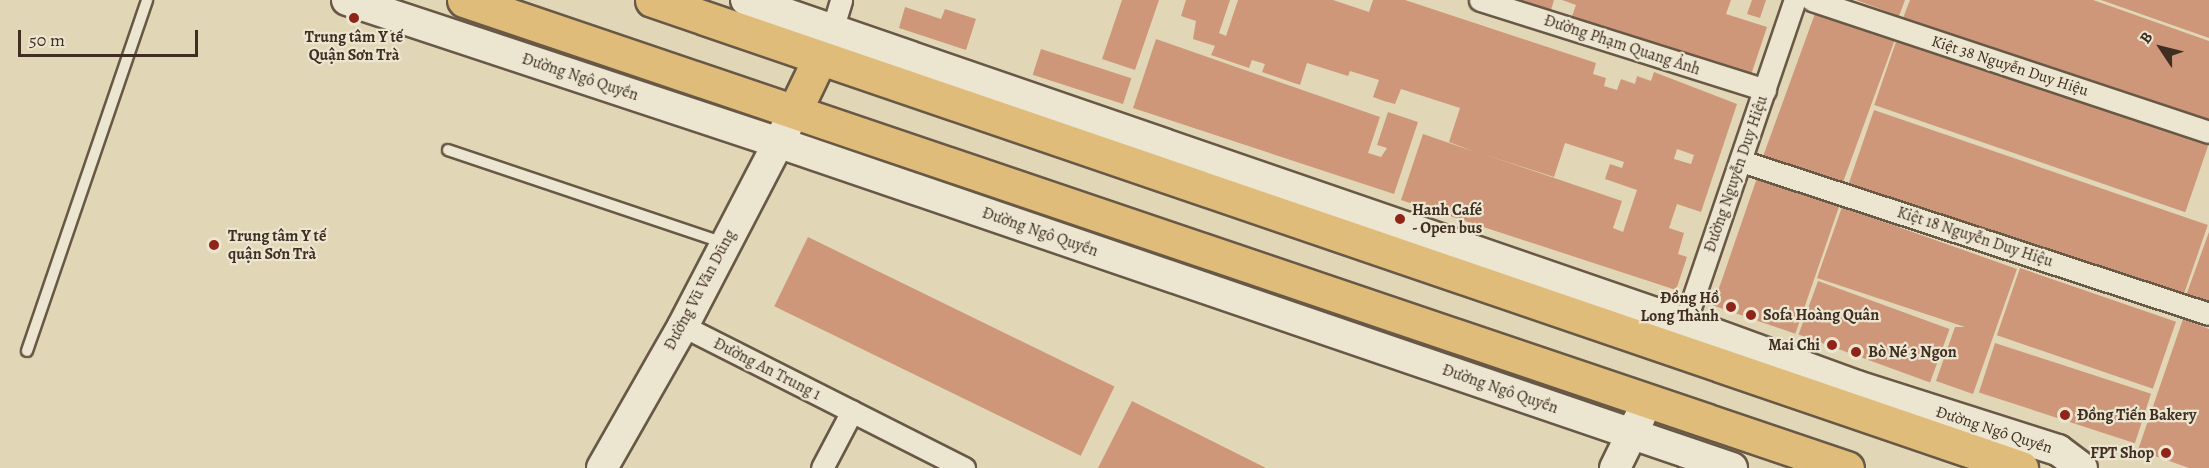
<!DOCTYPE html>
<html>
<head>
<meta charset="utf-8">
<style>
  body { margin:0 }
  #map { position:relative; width:2209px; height:468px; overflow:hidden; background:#e1d7b6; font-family:Alegreya,serif }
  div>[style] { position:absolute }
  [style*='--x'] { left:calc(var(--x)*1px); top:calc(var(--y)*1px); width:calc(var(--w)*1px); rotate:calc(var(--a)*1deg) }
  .building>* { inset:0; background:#ce977a; transform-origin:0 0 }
  .roads { filter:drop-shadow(2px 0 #685846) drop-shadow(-2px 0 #685846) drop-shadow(0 2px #685846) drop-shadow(0 -2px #685846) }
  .lane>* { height:10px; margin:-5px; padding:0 5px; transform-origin:5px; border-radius:5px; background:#ece5d0 }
  .street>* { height:21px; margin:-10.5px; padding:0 10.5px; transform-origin:10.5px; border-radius:10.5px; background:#ece5d0 }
  .secondary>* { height:30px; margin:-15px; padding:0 15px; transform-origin:15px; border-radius:15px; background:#ece5d0 }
  .highway>* { height:33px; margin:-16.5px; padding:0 16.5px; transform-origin:16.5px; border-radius:16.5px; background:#e0bc7b }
  .dots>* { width:16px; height:16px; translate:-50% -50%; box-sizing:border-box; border:3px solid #ece5d0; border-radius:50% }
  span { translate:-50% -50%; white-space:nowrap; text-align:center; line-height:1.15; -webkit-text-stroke:4.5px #ece5d0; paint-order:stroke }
  .poi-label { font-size:16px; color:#3f2e21; font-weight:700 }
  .left { translate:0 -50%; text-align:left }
  .right { translate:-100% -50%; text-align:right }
  .street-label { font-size:16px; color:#3f2e21 }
  .north { position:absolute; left:2131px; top:18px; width:60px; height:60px; -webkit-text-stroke:4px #ece5d0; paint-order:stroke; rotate:305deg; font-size:16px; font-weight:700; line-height:24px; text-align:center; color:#3f2e21 }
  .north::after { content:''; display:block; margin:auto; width:21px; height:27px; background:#3f2e21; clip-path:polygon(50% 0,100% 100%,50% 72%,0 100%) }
  .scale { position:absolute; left:18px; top:30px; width:180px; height:27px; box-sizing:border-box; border:3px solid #3f2e21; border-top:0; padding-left:8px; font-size:18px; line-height:21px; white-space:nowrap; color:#3f2e21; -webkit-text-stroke:4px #ece5d0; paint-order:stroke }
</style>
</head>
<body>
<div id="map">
  <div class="building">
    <i style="clip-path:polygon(1122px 0,1159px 0,1135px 70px,1102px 59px)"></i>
    <i style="clip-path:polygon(evenodd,1186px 0,1230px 0,1219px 33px,1226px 36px,1238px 0,1333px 0,1369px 12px,1373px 0,1405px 0,1596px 63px,1593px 74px,1606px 78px,1604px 86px,1617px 90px,1621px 79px,1635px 84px,1637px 76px,1651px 81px,1654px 72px,1737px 104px,1701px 212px,1677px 204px,1669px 228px,1684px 233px,1678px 254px,1687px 257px,1676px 290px,1401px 200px,1423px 134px,1475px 152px,1449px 142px,1460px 108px,1401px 89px,1395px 104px,1384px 101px,1373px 97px,1379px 80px,1350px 71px,1348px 76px,1307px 63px,1300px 85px,1262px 72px,1265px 64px,1252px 60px,1249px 68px,1211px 55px,1215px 46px,1193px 39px,1196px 21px,1181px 16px,1186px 0,1565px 143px,1624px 162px,1622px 168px,1610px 164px,1605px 179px,1637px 190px,1623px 232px,1613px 228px,1622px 201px,1483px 154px,1554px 177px,1565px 143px,1186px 0,1677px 149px,1694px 155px,1691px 164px,1674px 159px,1677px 149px)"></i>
    <i style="clip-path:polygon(1522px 0,1554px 0,1551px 10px)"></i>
    <i style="clip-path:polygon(1562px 0,1731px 0,1726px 14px,1767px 27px,1749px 81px,1570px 22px,1576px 5px)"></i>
    <i style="clip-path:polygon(1752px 0,1766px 0,1760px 18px,1747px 14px)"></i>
    <i style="clip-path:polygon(1856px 0,1905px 0,1899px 16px)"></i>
    <i style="clip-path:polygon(1910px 0,2093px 0,2209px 41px,2209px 126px,1903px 18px)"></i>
    <i style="clip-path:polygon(2101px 0,2209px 0,2209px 38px)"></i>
    <i style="clip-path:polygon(905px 7px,941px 19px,945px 9px,976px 19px,966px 50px,899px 28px)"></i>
    <i style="left:1817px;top:8px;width:84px;height:159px;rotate:20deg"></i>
    <i style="left:1898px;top:36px;width:329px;height:73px;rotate:19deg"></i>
    <i style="clip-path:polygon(1156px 39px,1380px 117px,1368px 153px,1381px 157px,1387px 148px,1377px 145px,1388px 112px,1418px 122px,1394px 194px,1133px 108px)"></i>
    <i style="left:1041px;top:49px;width:95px;height:27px;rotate:18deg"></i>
    <i style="left:1874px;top:110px;width:353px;height:79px;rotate:19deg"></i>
    <i style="left:1758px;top:175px;width:87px;height:138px;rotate:19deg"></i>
    <i style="clip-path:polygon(1842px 207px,2017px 269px,1973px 394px,1936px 381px,1955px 327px,1965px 327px,1817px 278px)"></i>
    <i style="clip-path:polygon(2209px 232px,2209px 310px,2184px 301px)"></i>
    <i style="left:808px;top:237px;width:341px;height:77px;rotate:26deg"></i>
    <i style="left:2020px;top:268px;width:165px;height:71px;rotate:19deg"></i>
    <i style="left:1818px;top:281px;width:140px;height:57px;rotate:20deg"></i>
    <i style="clip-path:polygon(2183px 319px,2209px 329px,2209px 468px,2189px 468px,2138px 450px)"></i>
    <i style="left:1995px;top:343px;width:164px;height:52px;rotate:18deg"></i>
    <i style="clip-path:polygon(1132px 401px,1266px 468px,1098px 468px)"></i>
  </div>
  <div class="roads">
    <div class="lane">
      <i style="--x:448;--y:150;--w:292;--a:18.6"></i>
      <i style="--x:27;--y:351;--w:371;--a:-71.1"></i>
    </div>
    <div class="street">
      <i style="--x:1480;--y:0;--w:299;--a:17.5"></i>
      <i style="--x:1812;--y:0;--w:418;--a:18.4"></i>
      <i style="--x:832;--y:30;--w:31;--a:-73"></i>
      <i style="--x:1741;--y:161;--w:492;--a:18.1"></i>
      <i style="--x:683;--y:326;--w:315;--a:26.8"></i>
      <i style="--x:1680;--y:337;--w:356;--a:-71.2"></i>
      <i style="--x:822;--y:468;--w:64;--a:-62.2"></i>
    </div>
    <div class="secondary">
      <i style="--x:347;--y:0;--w:456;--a:18.3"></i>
      <i style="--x:780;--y:143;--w:1006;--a:18.85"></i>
      <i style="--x:746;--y:0;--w:992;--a:19"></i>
      <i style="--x:1684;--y:323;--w:184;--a:20"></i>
      <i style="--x:1857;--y:386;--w:211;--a:17.7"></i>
      <i style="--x:2058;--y:450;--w:30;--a:37"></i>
      <i style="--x:602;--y:468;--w:163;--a:-60.3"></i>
      <i style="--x:683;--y:326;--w:225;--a:-62.5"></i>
      <i style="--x:1615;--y:468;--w:57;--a:-63.9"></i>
    </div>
    <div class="highway">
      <i style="--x:464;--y:0;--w:1460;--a:18.7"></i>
      <i style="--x:652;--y:0;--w:1447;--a:18.87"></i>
      <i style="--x:795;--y:110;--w:55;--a:-64.4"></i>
    </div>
  </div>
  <div class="dots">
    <i style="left:354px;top:18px;background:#8f2418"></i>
    <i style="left:1400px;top:219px;background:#8f2418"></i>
    <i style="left:214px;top:245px;background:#8f2418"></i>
    <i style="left:1731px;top:307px;background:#8f2418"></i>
    <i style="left:1751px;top:315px;background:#8f2418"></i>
    <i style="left:1832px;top:345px;background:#8f2418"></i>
    <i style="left:1856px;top:352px;background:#8f2418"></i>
    <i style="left:2065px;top:415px;background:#8f2418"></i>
    <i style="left:2166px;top:453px;background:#8f2418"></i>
  </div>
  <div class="poi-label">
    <span style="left:354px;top:46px">Trung tâm Y tế<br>Quận Sơn Trà</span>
    <span class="left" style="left:1412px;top:219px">Hanh Café<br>- Open bus</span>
    <span class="left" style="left:228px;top:245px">Trung tâm Y tế<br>quận Sơn Trà</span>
    <span class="right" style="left:1719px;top:307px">Đồng Hồ<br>Long Thành</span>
    <span class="left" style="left:1763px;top:315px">Sofa Hoàng Quân</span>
    <span class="right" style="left:1820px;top:345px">Mai Chi</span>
    <span class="left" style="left:1868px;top:352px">Bò Né 3 Ngon</span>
    <span class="left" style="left:2077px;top:415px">Đồng Tiến Bakery</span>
    <span class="right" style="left:2154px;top:453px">FPT Shop</span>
  </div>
  <div class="street-label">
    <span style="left:1622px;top:45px;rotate:18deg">Đường Phạm Quang Ảnh</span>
    <span style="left:2010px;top:66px;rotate:18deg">Kiệt 38 Nguyễn Duy Hiệu</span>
    <span style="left:580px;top:77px;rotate:18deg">Đường Ngô Quyền</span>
    <span style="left:1736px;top:174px;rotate:-71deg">Đường Nguyễn Duy Hiệu</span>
    <span style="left:1040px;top:232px;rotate:19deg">Đường Ngô Quyền</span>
    <span style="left:1975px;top:237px;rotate:18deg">Kiệt 18 Nguyễn Duy Hiệu</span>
    <span style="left:700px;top:290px;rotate:-62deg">Đường Vũ Văn Dũng</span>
    <span style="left:767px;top:369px;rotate:27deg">Đường An Trung 1</span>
    <span style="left:1500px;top:389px;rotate:19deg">Đường Ngô Quyền</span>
    <span style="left:1994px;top:430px;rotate:18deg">Đường Ngô Quyền</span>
  </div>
  <div class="north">B</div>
  <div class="scale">50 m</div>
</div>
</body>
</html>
